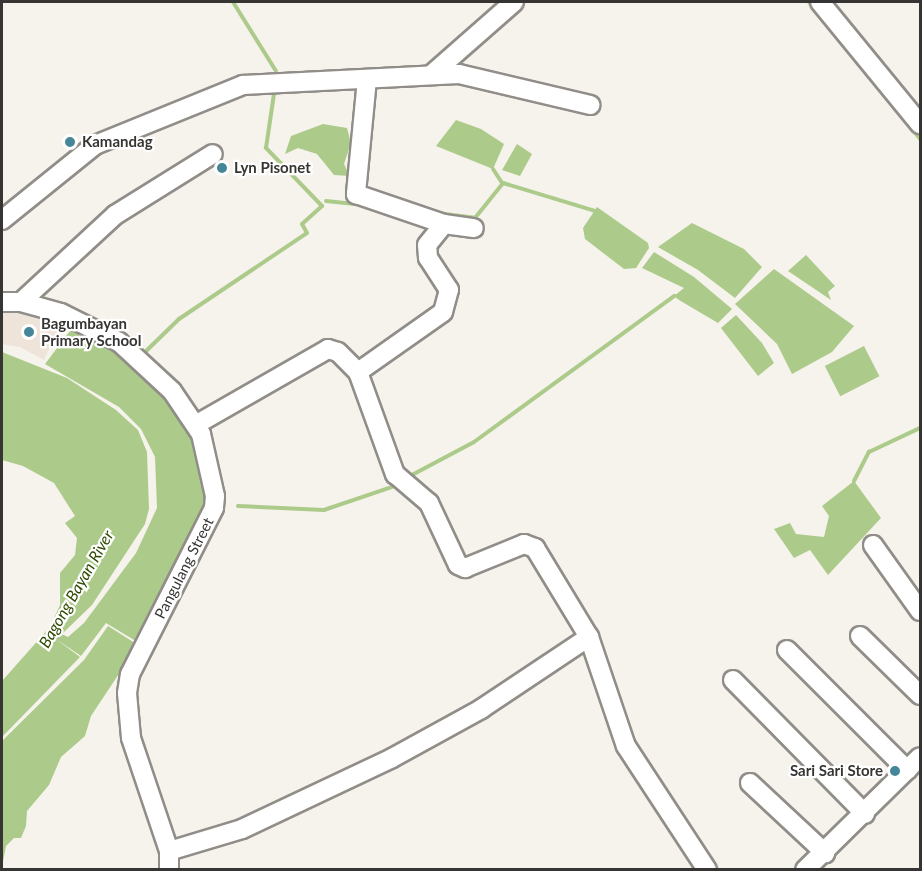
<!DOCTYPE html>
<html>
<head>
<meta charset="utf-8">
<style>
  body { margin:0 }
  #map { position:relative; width:922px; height:871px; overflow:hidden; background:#f6f2ec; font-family:Lato,sans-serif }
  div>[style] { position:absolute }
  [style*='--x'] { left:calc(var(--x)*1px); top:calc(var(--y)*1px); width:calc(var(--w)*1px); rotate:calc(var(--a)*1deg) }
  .built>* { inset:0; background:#efe4da }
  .water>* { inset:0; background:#accb8a; transform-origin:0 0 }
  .stream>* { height:4px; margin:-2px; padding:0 2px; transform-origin:2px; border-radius:2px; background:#accb8a }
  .roads { filter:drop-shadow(2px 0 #918d88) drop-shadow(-2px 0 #918d88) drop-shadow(0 2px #918d88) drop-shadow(0 -2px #918d88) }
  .minor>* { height:18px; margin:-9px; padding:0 9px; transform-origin:9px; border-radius:9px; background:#fff }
  .dots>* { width:16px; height:16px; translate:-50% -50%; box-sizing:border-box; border:3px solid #fff; border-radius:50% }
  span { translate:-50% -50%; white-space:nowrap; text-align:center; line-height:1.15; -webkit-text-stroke:4.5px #fff; paint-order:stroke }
  .poi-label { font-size:15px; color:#373533; font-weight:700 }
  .left { translate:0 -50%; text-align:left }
  .right { translate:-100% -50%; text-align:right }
  .street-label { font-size:15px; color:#373533 }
  .water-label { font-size:16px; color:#2f4a00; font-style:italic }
  .frame { position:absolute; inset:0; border:3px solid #373533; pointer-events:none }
</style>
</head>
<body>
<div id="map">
  <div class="built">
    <i style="clip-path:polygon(2px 305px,63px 319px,44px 360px,20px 347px,2px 344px)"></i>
  </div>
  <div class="water">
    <i style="clip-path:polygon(456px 120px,481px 129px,504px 144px,493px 169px,436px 146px)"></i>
    <i style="clip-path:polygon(323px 124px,347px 128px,351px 143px,344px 164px,350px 176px,334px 175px,317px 154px,298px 148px,285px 154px,291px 136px)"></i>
    <i style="clip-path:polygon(517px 144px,532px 154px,520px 176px,502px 170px)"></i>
    <i style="clip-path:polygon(597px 207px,648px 243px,649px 248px,636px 268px,624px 269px,585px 239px,583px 228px)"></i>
    <i style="clip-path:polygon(692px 223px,744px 249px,762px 267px,735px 298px,698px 270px,658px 247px)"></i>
    <i style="clip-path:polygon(654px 252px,694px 277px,732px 309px,718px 323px,679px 300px,674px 296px,684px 288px,642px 268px)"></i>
    <i style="clip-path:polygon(806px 255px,835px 286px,828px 292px,831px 300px,788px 271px)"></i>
    <i style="clip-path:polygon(774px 269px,854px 326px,832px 352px,792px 374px,777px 344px,735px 304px)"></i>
    <i style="clip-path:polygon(736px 315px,762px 343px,774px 363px,758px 376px,721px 328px)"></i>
    <i style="clip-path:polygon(76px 323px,173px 397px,197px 440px,214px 504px,139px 643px,106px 623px,81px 656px,56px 639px,80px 657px,2px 737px,2px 681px,49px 628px,68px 637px,84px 623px,136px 553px,157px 508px,155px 457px,141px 429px,119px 407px,45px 364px)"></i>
    <i style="left:864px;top:346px;width:34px;height:44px;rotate:63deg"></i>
    <i style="clip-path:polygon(2px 352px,67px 378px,116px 410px,138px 430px,147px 452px,149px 509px,145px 524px,92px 605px,63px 633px,50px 627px,60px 605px,60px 573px,75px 555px,77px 538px,65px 523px,75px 516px,54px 483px,23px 466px,2px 460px)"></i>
    <i style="clip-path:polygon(854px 481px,881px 518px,828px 575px,810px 550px,794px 558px,774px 529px,790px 523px,796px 534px,824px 537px,829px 516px,822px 506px)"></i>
    <i style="clip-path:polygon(108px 626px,138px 645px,91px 716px,85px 736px,61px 757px,49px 785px,27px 811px,26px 826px,21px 838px,14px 838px,6px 846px,2px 867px,2px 741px,84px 660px)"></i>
  </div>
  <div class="stream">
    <i style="--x:233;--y:2;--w:81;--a:58.1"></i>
    <i style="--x:809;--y:2;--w:8;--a:50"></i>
    <i style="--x:906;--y:121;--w:23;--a:52"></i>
    <i style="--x:493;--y:169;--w:17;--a:57"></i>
    <i style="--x:326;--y:201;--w:37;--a:6"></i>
    <i style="--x:436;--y:213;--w:39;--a:7"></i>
    <i style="--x:475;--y:218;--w:45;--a:-51.3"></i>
    <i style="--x:503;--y:183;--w:96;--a:16.9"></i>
    <i style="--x:142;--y:355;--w:52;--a:-44.2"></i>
    <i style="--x:179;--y:319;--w:154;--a:-33.9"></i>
    <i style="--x:307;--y:233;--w:10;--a:-119"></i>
    <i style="--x:302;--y:224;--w:27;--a:-42"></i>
    <i style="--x:322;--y:206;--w:81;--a:-134"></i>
    <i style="--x:266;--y:148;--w:62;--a:-81.6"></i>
    <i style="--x:410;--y:476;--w:72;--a:-28"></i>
    <i style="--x:474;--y:442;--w:248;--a:-36.1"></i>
    <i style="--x:854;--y:481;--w:33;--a:-63"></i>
    <i style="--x:869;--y:452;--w:56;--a:-25.2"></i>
    <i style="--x:238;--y:506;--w:86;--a:2.7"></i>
    <i style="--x:324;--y:510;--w:72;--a:-18.7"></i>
  </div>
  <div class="roads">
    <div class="minor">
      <i style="--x:820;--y:2;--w:158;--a:50.7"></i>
      <i style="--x:432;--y:74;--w:109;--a:-41.3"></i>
      <i style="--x:367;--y:79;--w:116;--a:95.5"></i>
      <i style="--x:356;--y:194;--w:93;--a:18.8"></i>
      <i style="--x:444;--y:224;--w:30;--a:8"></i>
      <i style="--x:2;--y:220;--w:119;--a:-38.9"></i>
      <i style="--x:95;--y:145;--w:160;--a:-22.1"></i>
      <i style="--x:243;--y:85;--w:216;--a:-2.9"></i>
      <i style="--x:459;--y:74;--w:135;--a:13.3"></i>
      <i style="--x:2;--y:302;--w:19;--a:0"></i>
      <i style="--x:21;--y:302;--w:41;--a:15.4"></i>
      <i style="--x:61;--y:313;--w:65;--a:26.6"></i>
      <i style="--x:119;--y:342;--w:72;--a:42.8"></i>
      <i style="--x:172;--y:391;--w:52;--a:56"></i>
      <i style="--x:201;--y:434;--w:64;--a:77.3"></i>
      <i style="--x:215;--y:496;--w:12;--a:95"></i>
      <i style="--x:214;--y:508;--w:186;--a:116.8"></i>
      <i style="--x:130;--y:674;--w:19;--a:99"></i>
      <i style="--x:127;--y:693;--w:45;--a:84.9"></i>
      <i style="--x:131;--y:738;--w:119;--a:71.4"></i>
      <i style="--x:169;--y:851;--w:19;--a:90"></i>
      <i style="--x:21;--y:302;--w:128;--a:-42.8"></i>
      <i style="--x:115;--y:215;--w:115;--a:-31.9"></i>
      <i style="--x:358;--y:372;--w:109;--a:70.1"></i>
      <i style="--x:395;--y:474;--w:45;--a:40.5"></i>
      <i style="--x:429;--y:503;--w:68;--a:64.9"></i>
      <i style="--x:458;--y:565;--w:8;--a:23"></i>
      <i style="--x:465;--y:568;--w:64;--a:-22.1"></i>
      <i style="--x:524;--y:544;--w:12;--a:20"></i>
      <i style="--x:535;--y:548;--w:104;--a:58.8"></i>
      <i style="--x:589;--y:637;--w:115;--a:71.3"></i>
      <i style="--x:626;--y:746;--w:148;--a:56.8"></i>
      <i style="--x:197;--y:424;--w:151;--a:-29.8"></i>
      <i style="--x:328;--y:349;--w:10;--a:17"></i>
      <i style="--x:338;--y:352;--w:28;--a:45"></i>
      <i style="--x:358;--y:372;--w:104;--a:-35.2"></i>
      <i style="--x:443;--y:312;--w:23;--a:-75"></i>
      <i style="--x:449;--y:290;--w:38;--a:-123"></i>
      <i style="--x:428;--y:258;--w:13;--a:-94"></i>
      <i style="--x:427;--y:245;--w:27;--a:-51"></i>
      <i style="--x:873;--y:545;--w:81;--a:54.5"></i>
      <i style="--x:860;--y:636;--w:84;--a:44.5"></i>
      <i style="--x:787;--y:650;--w:170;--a:45"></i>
      <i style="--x:733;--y:680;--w:188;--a:45.4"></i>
      <i style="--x:750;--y:783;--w:103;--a:43"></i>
      <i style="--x:169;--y:851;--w:76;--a:-16.8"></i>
      <i style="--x:242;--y:829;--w:166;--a:-25.3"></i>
      <i style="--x:392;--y:758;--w:102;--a:-28.8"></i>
      <i style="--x:481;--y:709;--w:130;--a:-33.7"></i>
      <i style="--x:805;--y:870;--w:161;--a:-44.5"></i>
    </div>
  </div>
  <div class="dots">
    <i style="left:70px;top:142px;background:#458798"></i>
    <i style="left:222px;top:168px;background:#458798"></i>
    <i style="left:29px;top:332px;background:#458798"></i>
    <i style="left:895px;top:771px;background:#458798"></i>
  </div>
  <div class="poi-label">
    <span class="left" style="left:82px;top:142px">Kamandag</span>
    <span class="left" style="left:234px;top:168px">Lyn Pisonet</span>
    <span class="left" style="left:41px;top:332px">Bagumbayan<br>Primary School</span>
    <span class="right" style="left:883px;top:771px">Sari Sari Store</span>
  </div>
  <div class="street-label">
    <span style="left:184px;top:568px;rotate:-63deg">Pangulang Street</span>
  </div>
  <div class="water-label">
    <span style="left:76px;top:589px;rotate:-60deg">Bagong Bayan River</span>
  </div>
  <div class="frame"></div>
</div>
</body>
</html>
